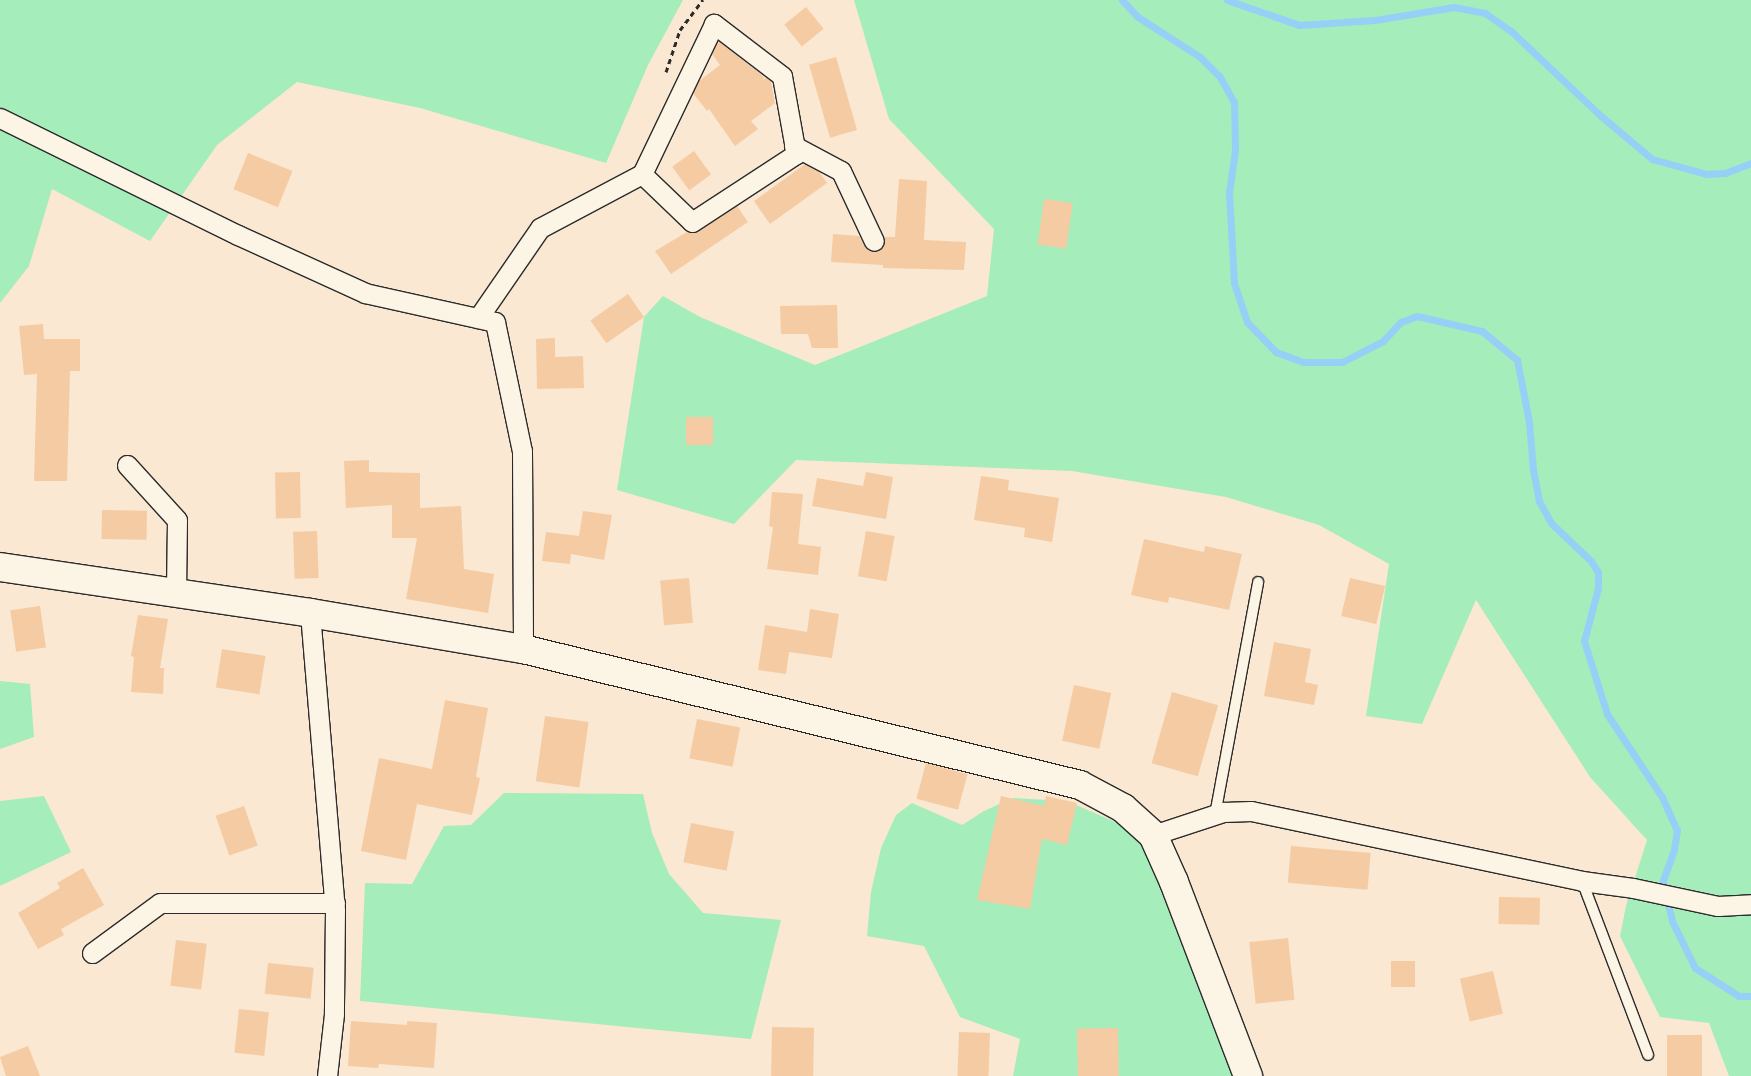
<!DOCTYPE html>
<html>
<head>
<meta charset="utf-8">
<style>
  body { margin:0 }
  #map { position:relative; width:1751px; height:1076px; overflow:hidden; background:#fae8d2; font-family:"Indie Flower",sans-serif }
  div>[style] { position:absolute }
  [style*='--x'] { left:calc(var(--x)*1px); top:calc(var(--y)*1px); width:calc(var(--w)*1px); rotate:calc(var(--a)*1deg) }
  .green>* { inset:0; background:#a5edba }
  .stream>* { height:7px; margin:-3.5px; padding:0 3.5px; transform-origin:3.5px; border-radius:3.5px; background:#98cff7 }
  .building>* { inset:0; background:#f5cba4; transform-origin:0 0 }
  .path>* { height:3px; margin-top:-1.5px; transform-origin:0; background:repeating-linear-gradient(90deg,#2b2b2b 0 5px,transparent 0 9px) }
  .roads { filter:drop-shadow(1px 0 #2b2b2b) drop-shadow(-1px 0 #2b2b2b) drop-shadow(0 1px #2b2b2b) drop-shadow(0 -1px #2b2b2b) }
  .lane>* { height:10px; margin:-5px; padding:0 5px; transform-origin:5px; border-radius:5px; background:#fcf5e5 }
  .street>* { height:19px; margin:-9.5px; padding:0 9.5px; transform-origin:9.5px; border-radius:9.5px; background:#fcf5e5 }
  .secondary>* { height:28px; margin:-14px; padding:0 14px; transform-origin:14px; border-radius:14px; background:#fcf5e5 }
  span { translate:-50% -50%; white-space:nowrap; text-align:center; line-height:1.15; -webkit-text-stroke:5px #fcf5e5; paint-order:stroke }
</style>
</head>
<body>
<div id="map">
  <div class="green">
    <i style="clip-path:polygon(0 0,683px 0,648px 65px,606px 163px,420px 108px,297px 82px,217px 145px,150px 241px,52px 189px,29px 266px,0 303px)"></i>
    <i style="clip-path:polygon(854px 0,1751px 0,1751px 1076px,1729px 1076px,1709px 1023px,1660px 1017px,1620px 936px,1626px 906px,1647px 840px,1590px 777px,1476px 600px,1422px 724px,1366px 716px,1389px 564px,1319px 525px,1226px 497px,1072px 471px,796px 460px,734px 524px,617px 490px,644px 317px,663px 296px,700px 317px,815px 365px,987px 296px,994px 229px,889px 119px)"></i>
    <i style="clip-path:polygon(0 681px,30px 684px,34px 737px,0 749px)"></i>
    <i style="clip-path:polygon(504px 793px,643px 794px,652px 833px,669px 874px,703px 913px,781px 920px,751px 1039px,360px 1001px,365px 883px,412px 884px,444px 826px,471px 825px)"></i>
    <i style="clip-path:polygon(44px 796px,71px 852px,0 886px,0 801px)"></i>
    <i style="clip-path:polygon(1013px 798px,1067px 801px,1129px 828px,1174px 882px,1242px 1076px,1013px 1076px,1020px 1039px,960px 1017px,924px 946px,867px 936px,871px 892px,881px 848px,896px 815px,912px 803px,962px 825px,984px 811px)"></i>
  </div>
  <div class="stream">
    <i style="--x:1122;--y:0;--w:23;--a:47"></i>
    <i style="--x:1138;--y:17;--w:74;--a:32.8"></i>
    <i style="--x:1200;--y:57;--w:28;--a:45"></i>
    <i style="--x:1220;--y:77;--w:29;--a:61"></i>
    <i style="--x:1234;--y:102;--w:48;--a:88.8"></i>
    <i style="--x:1235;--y:150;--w:43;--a:97.9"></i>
    <i style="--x:1229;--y:193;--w:90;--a:86.8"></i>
    <i style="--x:1234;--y:283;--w:41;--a:71.6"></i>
    <i style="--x:1247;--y:322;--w:42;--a:46"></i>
    <i style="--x:1276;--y:352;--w:29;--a:20"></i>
    <i style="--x:1303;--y:362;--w:39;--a:0"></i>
    <i style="--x:1342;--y:362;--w:46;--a:-27.1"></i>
    <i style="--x:1383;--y:341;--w:26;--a:-47"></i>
    <i style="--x:1401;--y:322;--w:17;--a:-21"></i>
    <i style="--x:1417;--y:316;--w:67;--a:13"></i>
    <i style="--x:1482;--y:331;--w:45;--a:39.6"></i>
    <i style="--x:1517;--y:360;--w:63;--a:79"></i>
    <i style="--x:1529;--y:422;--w:48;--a:85.2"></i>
    <i style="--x:1533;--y:470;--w:32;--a:79"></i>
    <i style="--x:1539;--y:501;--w:25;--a:61"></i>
    <i style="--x:1551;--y:523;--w:55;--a:43.5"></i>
    <i style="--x:1591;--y:561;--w:13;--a:58"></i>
    <i style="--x:1598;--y:572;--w:16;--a:90"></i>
    <i style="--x:1598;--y:588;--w:55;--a:104.8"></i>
    <i style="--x:1584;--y:641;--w:77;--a:72.5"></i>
    <i style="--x:1607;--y:714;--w:100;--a:56.5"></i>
    <i style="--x:1662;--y:797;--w:36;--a:66"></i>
    <i style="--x:1677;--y:830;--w:20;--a:99"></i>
    <i style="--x:1674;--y:850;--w:33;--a:110"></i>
    <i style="--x:1663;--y:881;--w:41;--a:77.3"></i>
    <i style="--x:1672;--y:921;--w:52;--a:63.9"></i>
    <i style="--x:1695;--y:968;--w:52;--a:32.5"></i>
    <i style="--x:1739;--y:996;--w:12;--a:0"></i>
    <i style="--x:1227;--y:0;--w:76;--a:19.1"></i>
    <i style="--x:1299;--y:25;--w:76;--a:-3.8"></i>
    <i style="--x:1375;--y:20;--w:80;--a:-9.3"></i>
    <i style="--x:1454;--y:7;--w:32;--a:11"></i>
    <i style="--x:1485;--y:13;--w:32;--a:35"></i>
    <i style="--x:1511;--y:31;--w:124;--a:43.4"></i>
    <i style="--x:1601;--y:116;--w:67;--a:40.1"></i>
    <i style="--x:1652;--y:159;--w:56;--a:15.5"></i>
    <i style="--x:1706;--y:174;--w:19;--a:-3"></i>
    <i style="--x:1725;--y:173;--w:28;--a:-21"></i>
  </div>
  <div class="building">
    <i style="left:806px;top:7px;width:28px;height:28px;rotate:51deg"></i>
    <i style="clip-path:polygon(718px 41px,762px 75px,764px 78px,762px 80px,766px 78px,771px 82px,775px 103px,751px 121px,758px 129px,735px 146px,709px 109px,707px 111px,693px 93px,699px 81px,720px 65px,712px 54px)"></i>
    <i style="left:836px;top:57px;width:76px;height:28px;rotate:74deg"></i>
    <i style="left:694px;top:151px;width:29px;height:27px;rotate:54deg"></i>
    <i style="left:248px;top:153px;width:48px;height:39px;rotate:22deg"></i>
    <i style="clip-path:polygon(805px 164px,819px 172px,827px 183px,770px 224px,754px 201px)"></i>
    <i style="clip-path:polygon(899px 179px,927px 181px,924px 240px,966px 242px,964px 270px,883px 268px,883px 265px,831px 262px,833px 234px,859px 236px,867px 250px,874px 252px,883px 248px,884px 237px,895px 237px)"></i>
    <i style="left:1044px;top:199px;width:29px;height:46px;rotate:8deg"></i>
    <i style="clip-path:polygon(737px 206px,748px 222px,671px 274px,655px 251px,687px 232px,698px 231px)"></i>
    <i style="left:628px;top:294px;width:28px;height:46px;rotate:55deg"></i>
    <i style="clip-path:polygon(837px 305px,838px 348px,812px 348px,808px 334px,781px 334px,780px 306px)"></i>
    <i style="clip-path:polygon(43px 324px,44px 339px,80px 339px,80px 371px,70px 371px,67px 481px,34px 481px,37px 374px,24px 375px,19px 326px)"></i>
    <i style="clip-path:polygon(555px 338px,555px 357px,583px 356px,584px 388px,537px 389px,536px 339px)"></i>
    <i style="left:686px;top:417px;width:27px;height:28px"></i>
    <i style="clip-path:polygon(369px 460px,369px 472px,420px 473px,420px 508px,461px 506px,464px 569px,494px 574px,488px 613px,406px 599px,417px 538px,392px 538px,392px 505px,346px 508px,344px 461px)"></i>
    <i style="left:300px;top:472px;width:46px;height:25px;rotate:89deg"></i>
    <i style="clip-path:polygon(866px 472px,893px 477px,886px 519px,812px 506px,817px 478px,863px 486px)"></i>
    <i style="clip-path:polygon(981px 476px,1009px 480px,1008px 490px,1059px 498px,1052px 542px,1024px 537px,1025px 528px,974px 520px)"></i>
    <i style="clip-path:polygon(772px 492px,803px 494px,798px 544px,821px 547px,818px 575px,767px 569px,773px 527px,769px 526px)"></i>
    <i style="left:102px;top:510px;width:45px;height:29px;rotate:1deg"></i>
    <i style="clip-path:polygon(583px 511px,612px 515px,604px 560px,571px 554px,570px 564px,542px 561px,546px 532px,579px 536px)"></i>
    <i style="left:317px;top:531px;width:47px;height:24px;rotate:88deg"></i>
    <i style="left:866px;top:531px;width:29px;height:46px;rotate:10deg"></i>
    <i style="clip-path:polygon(1144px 539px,1204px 552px,1205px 546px,1242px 554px,1229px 610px,1169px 597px,1168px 603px,1131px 595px)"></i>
    <i style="left:689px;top:578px;width:45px;height:29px;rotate:85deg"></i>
    <i style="left:1350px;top:578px;width:36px;height:39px;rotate:13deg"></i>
    <i style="left:40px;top:606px;width:42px;height:30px;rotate:82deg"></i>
    <i style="clip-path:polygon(810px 609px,839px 614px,832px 658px,789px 652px,786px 674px,758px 670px,765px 625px,807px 632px)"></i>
    <i style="clip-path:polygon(138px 615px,168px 619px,160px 668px,164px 668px,163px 694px,131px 692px,134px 657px,131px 656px)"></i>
    <i style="clip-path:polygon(1274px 642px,1311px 649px,1305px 682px,1318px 685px,1314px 705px,1264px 696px)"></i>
    <i style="left:222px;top:649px;width:44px;height:39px;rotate:9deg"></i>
    <i style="left:1074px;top:685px;width:38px;height:57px;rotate:12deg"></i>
    <i style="left:1172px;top:692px;width:48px;height:74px;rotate:16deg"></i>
    <i style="clip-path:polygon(445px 700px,488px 708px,476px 777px,480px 778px,472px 815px,417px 804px,406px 860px,361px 851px,379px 758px,432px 769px)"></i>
    <i style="left:545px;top:716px;width:44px;height:66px;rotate:8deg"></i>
    <i style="left:697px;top:719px;width:44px;height:40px;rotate:11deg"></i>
    <i style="left:926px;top:763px;width:43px;height:37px;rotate:15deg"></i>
    <i style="clip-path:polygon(1001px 796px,1044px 806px,1046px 796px,1077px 803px,1067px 845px,1042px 839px,1030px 909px,977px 900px)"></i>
    <i style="left:244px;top:806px;width:42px;height:30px;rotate:71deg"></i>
    <i style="left:691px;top:823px;width:44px;height:40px;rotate:11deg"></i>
    <i style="left:1291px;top:846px;width:80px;height:37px;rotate:5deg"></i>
    <i style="clip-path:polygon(83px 868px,104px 905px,61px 929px,64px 935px,38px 949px,18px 913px,60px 888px,57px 883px)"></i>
    <i style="left:1499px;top:897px;width:41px;height:27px;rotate:1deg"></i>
    <i style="left:1288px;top:938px;width:62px;height:39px;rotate:84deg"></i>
    <i style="left:176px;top:940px;width:31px;height:46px;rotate:7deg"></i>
    <i style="left:1391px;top:961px;width:24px;height:26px"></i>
    <i style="left:268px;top:963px;width:46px;height:31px;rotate:6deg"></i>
    <i style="left:1493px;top:971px;width:44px;height:34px;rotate:77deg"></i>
    <i style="left:239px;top:1009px;width:30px;height:44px;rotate:6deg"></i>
    <i style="clip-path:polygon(351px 1021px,407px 1025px,407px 1021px,437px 1023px,434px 1068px,379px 1064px,378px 1068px,348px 1066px)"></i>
    <i style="left:772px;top:1027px;width:42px;height:49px;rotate:1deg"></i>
    <i style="left:1118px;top:1028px;width:48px;height:41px;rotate:89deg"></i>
    <i style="left:959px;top:1032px;width:31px;height:44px;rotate:2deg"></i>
    <i style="left:1667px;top:1035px;width:35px;height:41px"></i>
    <i style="clip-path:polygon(28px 1046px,40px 1076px,6px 1076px,0 1057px)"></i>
  </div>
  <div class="path">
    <i style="--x:666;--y:72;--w:44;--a:-71.6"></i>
    <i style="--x:680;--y:30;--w:38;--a:-53"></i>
  </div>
  <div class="roads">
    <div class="lane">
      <i style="--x:1215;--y:815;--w:237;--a:-79.5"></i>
      <i style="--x:1582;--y:881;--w:186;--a:69.2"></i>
    </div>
    <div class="street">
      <i style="--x:0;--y:118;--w:265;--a:26.2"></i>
      <i style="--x:238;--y:235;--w:140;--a:24.5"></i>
      <i style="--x:365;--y:293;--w:133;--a:12.6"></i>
      <i style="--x:495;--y:322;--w:132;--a:78.2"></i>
      <i style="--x:522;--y:451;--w:198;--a:89.7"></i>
      <i style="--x:794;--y:146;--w:53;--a:28"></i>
      <i style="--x:841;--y:171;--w:77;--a:64.8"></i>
      <i style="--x:478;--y:318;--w:109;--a:-55.4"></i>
      <i style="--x:540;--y:228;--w:115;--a:-27.9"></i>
      <i style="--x:642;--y:174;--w:69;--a:43.8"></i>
      <i style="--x:692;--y:222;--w:124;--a:-33.2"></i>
      <i style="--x:796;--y:154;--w:79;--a:-100.2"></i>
      <i style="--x:782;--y:76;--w:86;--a:-142.6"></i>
      <i style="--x:714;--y:24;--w:166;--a:115.6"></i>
      <i style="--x:127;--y:465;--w:74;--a:47.7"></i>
      <i style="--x:177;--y:520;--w:74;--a:90.8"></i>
      <i style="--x:310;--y:613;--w:298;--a:85.2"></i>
      <i style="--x:335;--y:910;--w:104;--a:90.6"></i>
      <i style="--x:334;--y:1014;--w:62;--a:96.4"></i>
      <i style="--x:1153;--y:835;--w:74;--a:-18.2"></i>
      <i style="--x:1223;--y:812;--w:28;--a:-2"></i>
      <i style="--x:1251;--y:811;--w:338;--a:11.9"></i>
      <i style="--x:1582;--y:881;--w:51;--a:7.8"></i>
      <i style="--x:1633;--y:888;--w:87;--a:12"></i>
      <i style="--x:1718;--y:906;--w:33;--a:-3"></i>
      <i style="--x:92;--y:953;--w:84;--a:-36.3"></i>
      <i style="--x:160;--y:903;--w:175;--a:0"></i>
    </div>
    <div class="secondary">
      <i style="--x:0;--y:567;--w:313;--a:8.4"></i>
      <i style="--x:310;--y:613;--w:216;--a:9.6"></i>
      <i style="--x:523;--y:649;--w:573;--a:13.72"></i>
      <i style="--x:1080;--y:785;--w:49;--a:28.1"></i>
      <i style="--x:1123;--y:808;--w:40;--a:42"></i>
      <i style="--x:1153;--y:835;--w:51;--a:65.9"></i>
      <i style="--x:1174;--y:882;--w:208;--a:69.1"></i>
    </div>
  </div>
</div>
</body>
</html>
